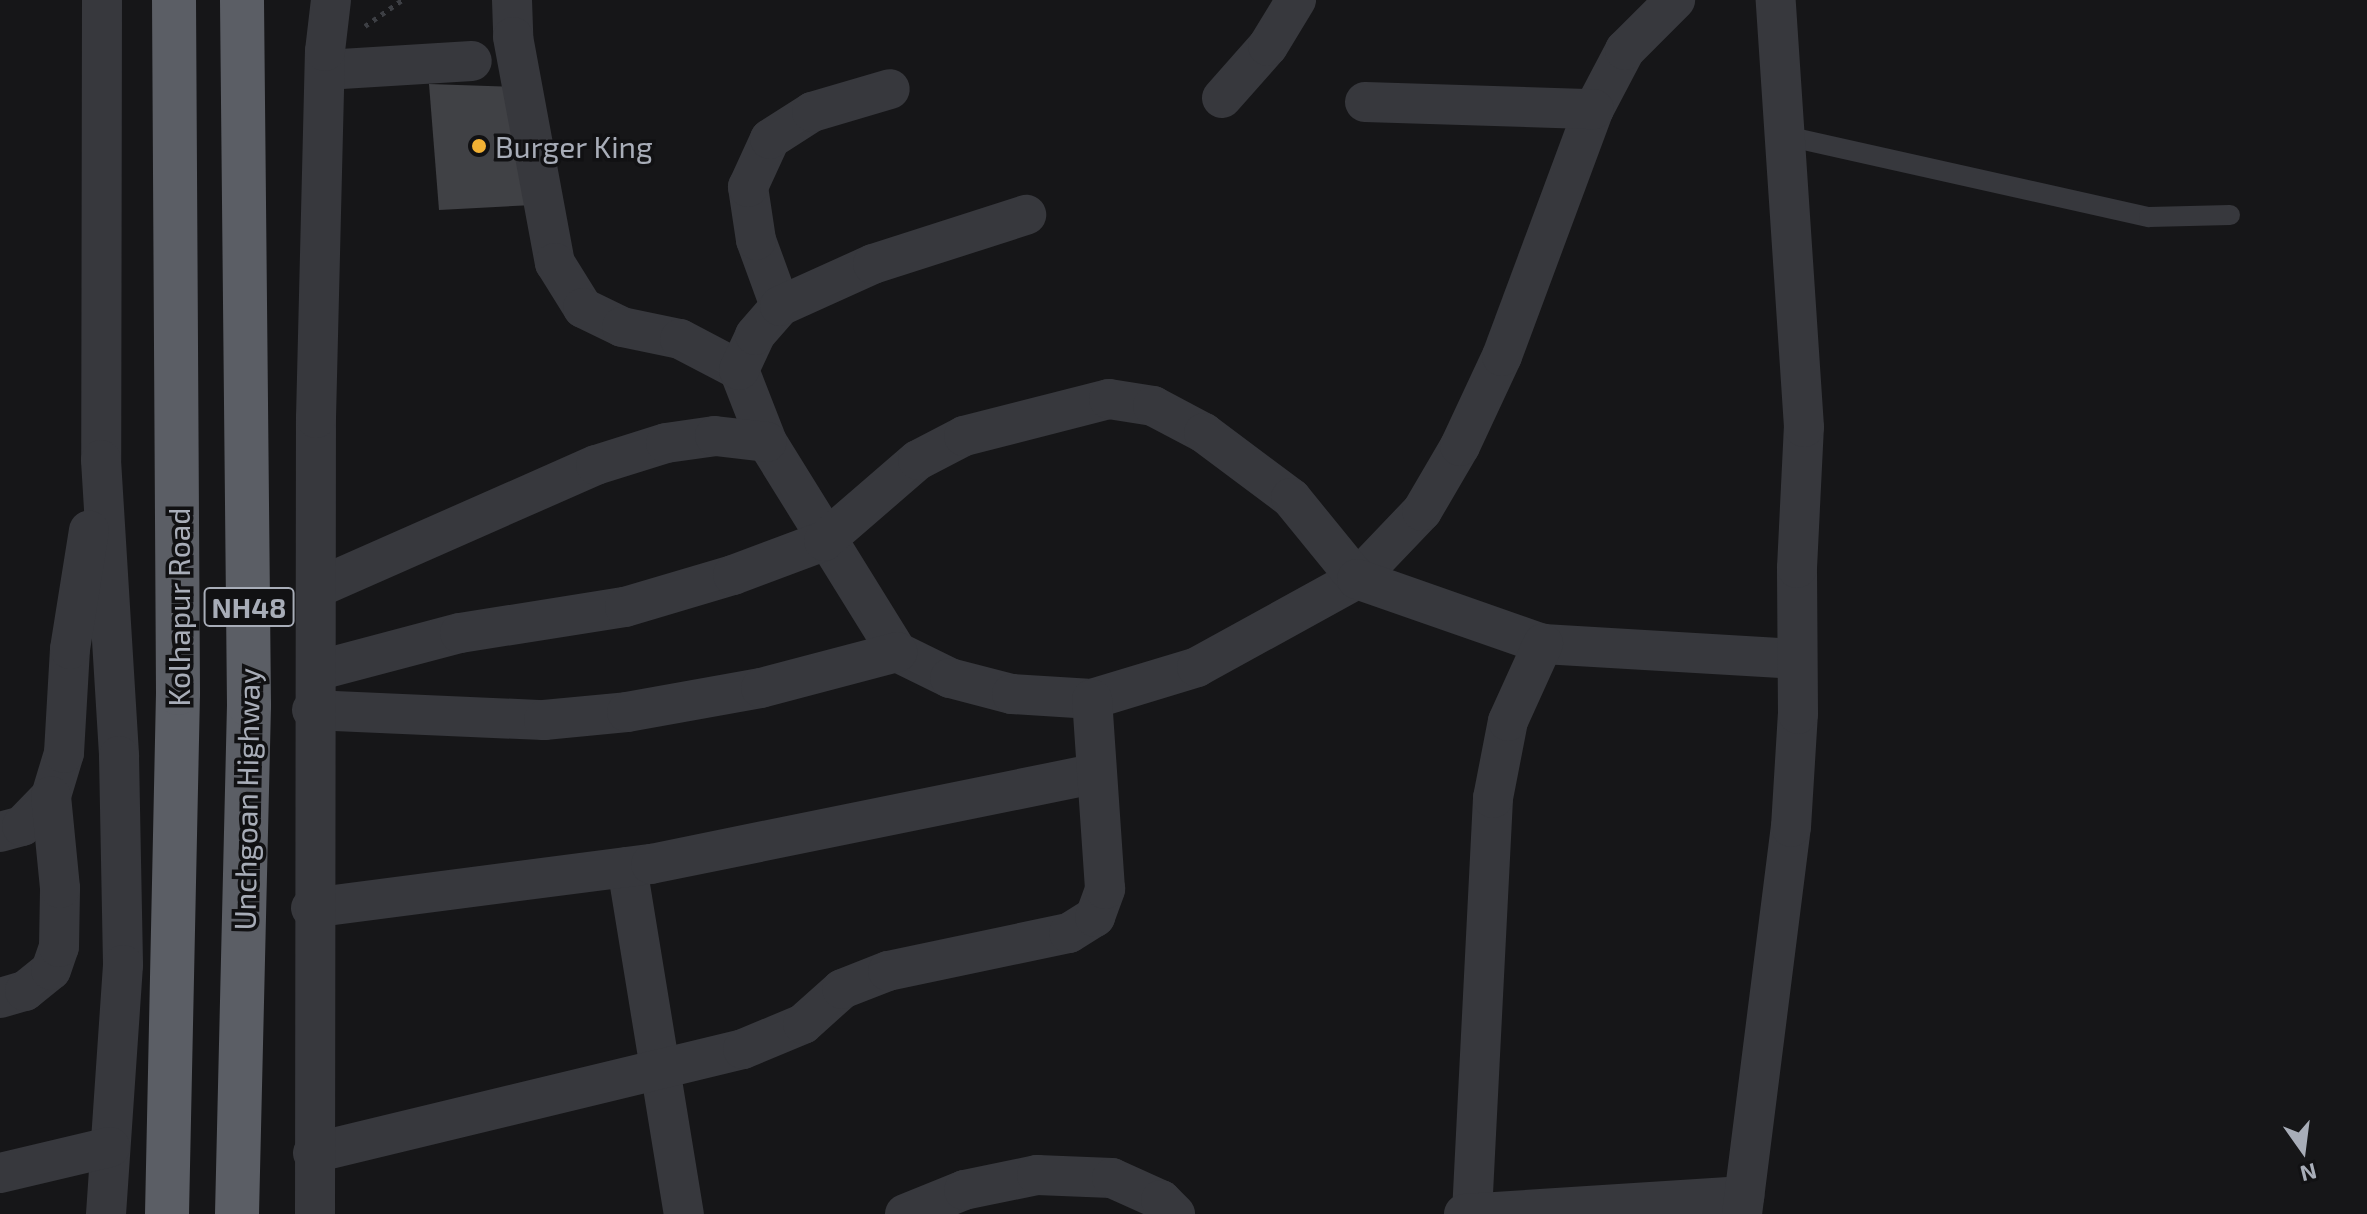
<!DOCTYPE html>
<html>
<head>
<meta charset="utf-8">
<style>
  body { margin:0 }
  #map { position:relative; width:2367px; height:1214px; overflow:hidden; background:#161618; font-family:"Exo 2",sans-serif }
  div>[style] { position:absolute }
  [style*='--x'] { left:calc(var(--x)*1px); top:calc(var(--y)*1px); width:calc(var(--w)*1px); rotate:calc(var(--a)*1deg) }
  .building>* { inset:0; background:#404145 }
  .path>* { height:5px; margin-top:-2.5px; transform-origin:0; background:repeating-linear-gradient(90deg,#3d3f44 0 4px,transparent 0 10px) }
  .service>* { height:20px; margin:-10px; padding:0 10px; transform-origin:10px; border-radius:10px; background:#37383d }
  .minor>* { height:40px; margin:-20px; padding:0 20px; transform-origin:20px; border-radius:20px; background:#37383d }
  .trunk>* { height:44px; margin:-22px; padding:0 22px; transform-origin:22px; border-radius:22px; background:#5b5e65 }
  .dots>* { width:22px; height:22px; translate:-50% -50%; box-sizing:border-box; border:4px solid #111113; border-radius:50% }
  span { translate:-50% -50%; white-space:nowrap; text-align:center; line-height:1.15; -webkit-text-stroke:7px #111113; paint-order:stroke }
  .shield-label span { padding:2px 6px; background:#111113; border:2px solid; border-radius:6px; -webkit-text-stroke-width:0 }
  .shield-label { font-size:28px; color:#a8adb8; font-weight:700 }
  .poi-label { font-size:30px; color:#a8adb8 }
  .left { translate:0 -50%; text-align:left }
  .street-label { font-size:30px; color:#a8adb8 }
  .north { position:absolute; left:2263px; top:1110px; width:80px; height:80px; -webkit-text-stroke:6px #111113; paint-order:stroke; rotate:166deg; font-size:22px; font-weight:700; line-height:32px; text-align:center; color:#a8adb8 }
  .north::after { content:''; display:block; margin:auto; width:28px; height:36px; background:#a8adb8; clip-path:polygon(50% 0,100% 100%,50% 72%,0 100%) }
</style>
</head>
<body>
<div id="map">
  <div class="building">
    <i style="clip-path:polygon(429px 84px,515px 87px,533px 205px,439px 210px)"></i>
  </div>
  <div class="path">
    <i style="--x:365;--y:26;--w:45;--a:-35.1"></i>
  </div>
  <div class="service">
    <i style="--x:1786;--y:136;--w:372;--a:12.6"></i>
    <i style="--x:2149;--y:217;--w:81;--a:-1.4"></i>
  </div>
  <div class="minor">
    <i style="--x:102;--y:0;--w:460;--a:90.1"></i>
    <i style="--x:101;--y:460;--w:297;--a:86.5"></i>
    <i style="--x:119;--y:756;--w:209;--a:88.9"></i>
    <i style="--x:123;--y:965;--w:250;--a:93.9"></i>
    <i style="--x:512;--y:0;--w:37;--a:88"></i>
    <i style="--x:513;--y:37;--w:230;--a:79.5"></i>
    <i style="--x:555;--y:263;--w:53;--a:58.1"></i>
    <i style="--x:583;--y:308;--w:43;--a:26"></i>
    <i style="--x:622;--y:327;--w:59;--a:11.7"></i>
    <i style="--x:680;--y:339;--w:67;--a:27.7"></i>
    <i style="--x:739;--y:370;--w:77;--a:68.7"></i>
    <i style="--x:767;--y:442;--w:247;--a:58.2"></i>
    <i style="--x:897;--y:652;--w:59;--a:26.1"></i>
    <i style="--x:950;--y:678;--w:64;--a:14.5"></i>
    <i style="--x:1012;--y:694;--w:80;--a:3.6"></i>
    <i style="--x:1092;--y:699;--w:110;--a:-16.9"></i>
    <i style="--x:1197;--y:667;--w:183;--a:-28.8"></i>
    <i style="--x:1357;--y:579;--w:94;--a:-46.3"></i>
    <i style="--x:1422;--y:511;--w:75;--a:-59.7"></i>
    <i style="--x:1460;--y:446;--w:99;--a:-65"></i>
    <i style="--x:1502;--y:356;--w:264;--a:-69.6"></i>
    <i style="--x:1594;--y:109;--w:67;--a:-62.3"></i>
    <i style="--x:1625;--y:50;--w:71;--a:-45"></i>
    <i style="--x:325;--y:70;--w:147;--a:-3.5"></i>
    <i style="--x:1222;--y:98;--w:69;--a:-48.5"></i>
    <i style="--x:1268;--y:46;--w:54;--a:-58.7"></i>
    <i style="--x:1365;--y:102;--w:229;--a:1.8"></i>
    <i style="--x:780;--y:306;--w:70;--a:-110"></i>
    <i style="--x:756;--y:240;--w:54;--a:-98.6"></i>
    <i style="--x:748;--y:187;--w:53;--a:-65.4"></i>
    <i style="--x:770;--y:139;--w:50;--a:-32.7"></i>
    <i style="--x:812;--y:112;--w:81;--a:-16.4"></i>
    <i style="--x:739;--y:370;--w:38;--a:-65"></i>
    <i style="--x:755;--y:335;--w:38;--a:-49"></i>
    <i style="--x:780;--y:306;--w:102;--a:-24.3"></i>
    <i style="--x:873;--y:264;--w:161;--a:-17.8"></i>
    <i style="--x:317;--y:588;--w:305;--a:-23.8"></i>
    <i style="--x:596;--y:465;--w:73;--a:-17.4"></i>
    <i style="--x:666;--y:443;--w:49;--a:-8.1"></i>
    <i style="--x:715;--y:436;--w:52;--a:6.6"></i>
    <i style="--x:316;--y:671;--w:149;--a:-14.8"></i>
    <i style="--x:460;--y:633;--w:167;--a:-9"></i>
    <i style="--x:625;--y:607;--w:113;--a:-16.5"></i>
    <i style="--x:733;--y:575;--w:97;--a:-20.5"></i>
    <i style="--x:824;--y:541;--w:124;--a:-40.8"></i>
    <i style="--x:918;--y:460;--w:52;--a:-27.6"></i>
    <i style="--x:964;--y:436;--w:150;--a:-14.3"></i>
    <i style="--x:1109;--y:399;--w:45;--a:9"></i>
    <i style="--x:1153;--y:406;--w:58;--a:27.9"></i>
    <i style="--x:1204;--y:433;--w:109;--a:36.8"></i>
    <i style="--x:1291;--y:498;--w:104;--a:50.8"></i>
    <i style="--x:1357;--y:579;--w:197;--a:19.3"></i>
    <i style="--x:1543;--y:644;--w:254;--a:3.4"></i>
    <i style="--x:312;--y:710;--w:232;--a:2.5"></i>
    <i style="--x:544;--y:720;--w:83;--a:-5.5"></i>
    <i style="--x:627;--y:712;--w:136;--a:-10.2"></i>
    <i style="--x:761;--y:688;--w:141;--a:-14.8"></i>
    <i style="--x:0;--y:832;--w:23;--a:-15"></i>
    <i style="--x:22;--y:826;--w:42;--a:-46"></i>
    <i style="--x:51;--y:796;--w:45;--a:-73.2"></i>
    <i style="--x:64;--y:753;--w:104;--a:-86.7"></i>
    <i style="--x:70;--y:649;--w:120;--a:-80.9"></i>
    <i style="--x:627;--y:867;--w:352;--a:80.7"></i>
    <i style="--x:311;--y:908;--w:343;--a:-7.4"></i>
    <i style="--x:651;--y:864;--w:452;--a:-11.5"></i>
    <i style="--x:0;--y:998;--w:26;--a:-16"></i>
    <i style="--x:25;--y:991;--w:33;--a:-39"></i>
    <i style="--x:51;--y:970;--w:24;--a:-71"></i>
    <i style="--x:59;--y:947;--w:59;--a:-89"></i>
    <i style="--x:60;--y:888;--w:92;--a:-95.6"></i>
    <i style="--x:313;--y:1153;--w:442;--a:-13.6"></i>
    <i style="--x:743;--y:1049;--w:65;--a:-22.6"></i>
    <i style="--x:803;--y:1024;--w:52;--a:-41.9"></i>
    <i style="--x:842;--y:989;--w:49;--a:-21.4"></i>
    <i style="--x:888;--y:971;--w:185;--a:-11.9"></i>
    <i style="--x:1069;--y:933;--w:31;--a:-32"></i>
    <i style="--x:1095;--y:917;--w:30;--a:-70"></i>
    <i style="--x:1105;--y:889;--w:190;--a:-93.9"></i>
    <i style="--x:0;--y:1173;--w:113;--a:-13.3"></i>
    <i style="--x:1472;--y:1213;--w:416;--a:-87.1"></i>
    <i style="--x:1493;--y:798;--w:78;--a:-79"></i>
    <i style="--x:1508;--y:721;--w:85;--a:-65.6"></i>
    <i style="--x:315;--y:1214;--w:796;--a:-89.93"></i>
    <i style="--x:316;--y:418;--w:367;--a:-88.6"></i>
    <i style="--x:325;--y:51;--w:51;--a:-83.3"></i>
    <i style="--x:905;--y:1214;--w:64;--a:-22.1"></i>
    <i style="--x:964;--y:1190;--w:75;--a:-11.6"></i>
    <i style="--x:1037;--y:1175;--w:75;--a:2.3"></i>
    <i style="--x:1112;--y:1178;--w:54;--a:24.2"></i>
    <i style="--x:1161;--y:1200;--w:20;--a:45"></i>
    <i style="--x:1464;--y:1214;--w:281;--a:-3.7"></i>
    <i style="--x:1742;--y:1214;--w:390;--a:-82.8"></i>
    <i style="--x:1791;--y:827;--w:113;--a:-86.5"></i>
    <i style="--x:1798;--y:714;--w:146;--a:-90.4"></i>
    <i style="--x:1797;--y:568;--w:141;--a:-87.2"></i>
    <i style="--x:1804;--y:427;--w:428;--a:-93.8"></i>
  </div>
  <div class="trunk">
    <i style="--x:167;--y:1214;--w:521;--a:-88.79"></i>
    <i style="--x:178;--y:693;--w:693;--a:-90.33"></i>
    <i style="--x:237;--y:1214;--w:509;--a:-88.65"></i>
    <i style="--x:249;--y:705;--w:705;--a:-90.57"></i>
  </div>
  <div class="dots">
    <i style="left:479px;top:146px;background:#f2b134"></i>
  </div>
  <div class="shield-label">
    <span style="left:249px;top:607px">NH48</span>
  </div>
  <div class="poi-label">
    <span class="left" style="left:495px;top:146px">Burger King</span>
  </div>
  <div class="street-label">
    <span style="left:178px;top:607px;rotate:-90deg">Kolhapur Road</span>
    <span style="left:246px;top:799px;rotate:-89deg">Unchgoan Highway</span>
  </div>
  <div class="north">N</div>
</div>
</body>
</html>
